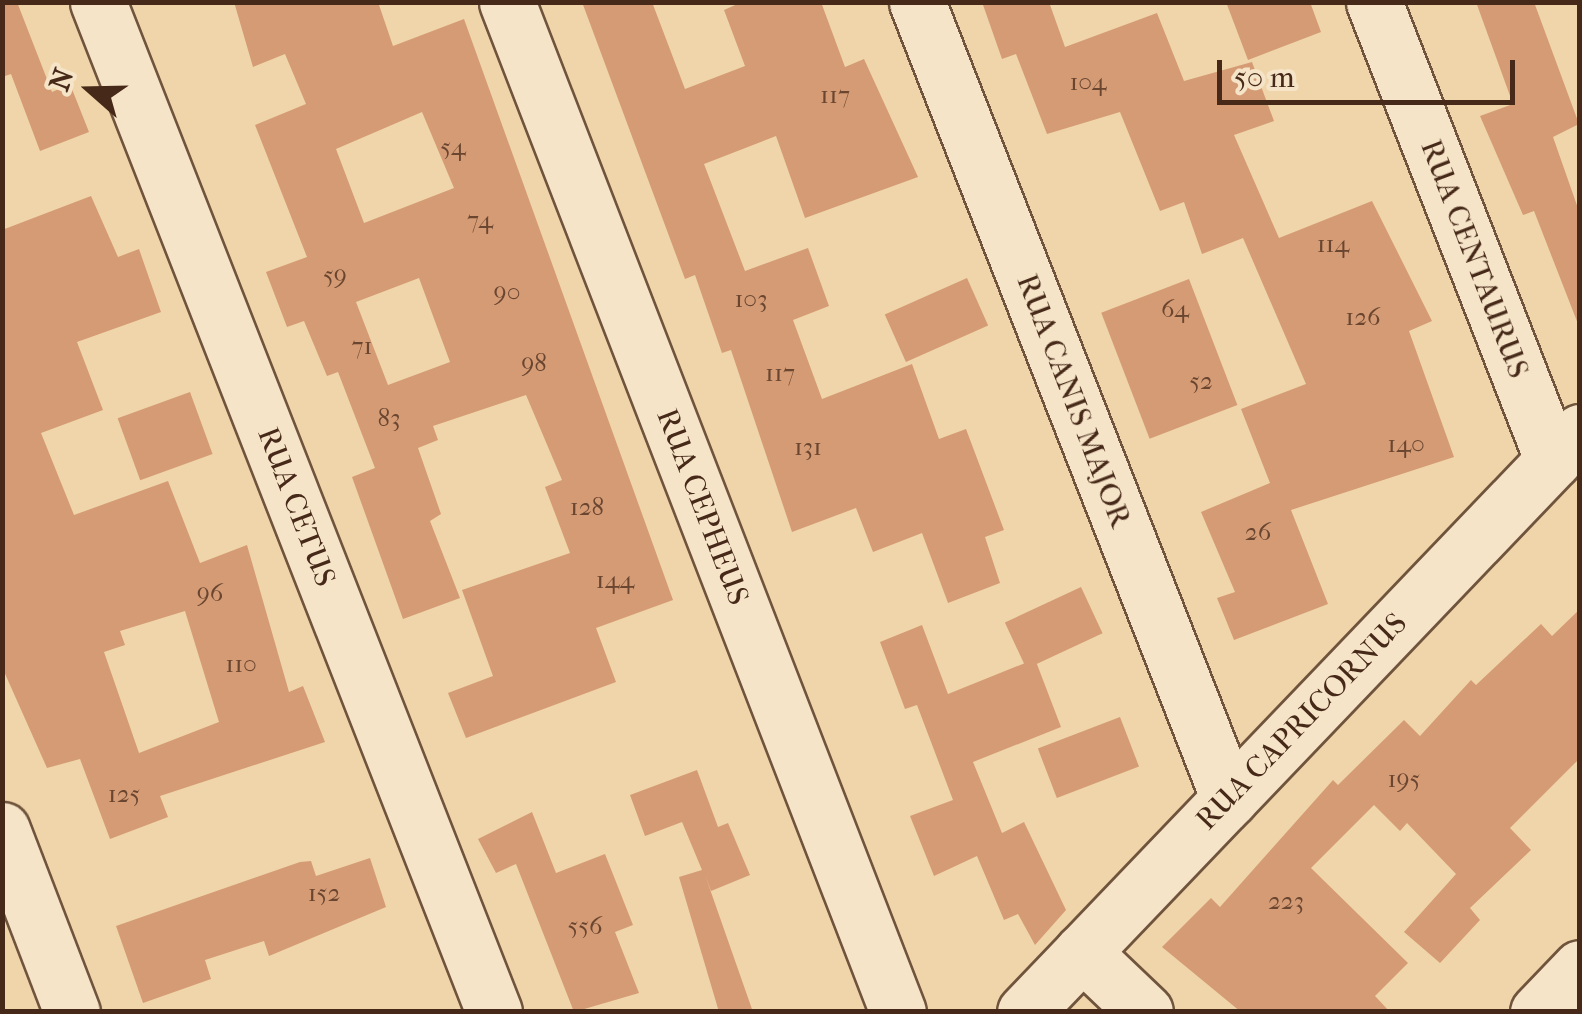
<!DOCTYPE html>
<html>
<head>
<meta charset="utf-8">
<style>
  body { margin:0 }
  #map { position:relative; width:1582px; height:1014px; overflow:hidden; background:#efd5a9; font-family:"IM FELL French Canon",serif }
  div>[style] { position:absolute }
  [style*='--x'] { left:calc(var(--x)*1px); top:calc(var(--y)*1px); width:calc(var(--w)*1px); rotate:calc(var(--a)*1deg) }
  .building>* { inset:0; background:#d59b75; transform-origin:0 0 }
  .roads { filter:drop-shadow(2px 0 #70543d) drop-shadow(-2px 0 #70543d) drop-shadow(0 2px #70543d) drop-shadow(0 -2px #70543d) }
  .minor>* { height:55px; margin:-27.5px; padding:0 27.5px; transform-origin:27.5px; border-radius:27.5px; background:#f5e4c7 }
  span { translate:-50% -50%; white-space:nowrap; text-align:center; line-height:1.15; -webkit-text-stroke:8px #f5e4c7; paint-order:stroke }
  .number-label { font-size:25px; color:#6a4630 }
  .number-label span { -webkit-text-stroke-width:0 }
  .street-label { font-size:30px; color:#462919 }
  .frame { position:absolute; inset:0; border:5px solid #462919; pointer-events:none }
  .north { position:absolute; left:40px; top:40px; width:100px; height:100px; -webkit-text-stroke:8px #f5e4c7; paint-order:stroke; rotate:290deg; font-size:28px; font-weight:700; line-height:40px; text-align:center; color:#462919 }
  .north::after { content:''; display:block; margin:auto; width:35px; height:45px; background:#462919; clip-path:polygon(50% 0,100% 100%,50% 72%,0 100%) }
  .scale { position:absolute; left:1217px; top:60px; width:298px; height:45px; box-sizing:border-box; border:5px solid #462919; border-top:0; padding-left:12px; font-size:30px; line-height:35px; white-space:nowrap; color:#462919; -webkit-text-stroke:8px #f5e4c7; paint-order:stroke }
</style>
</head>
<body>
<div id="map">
  <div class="building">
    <i style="clip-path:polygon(2px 2px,17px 2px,52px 92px,70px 84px,89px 132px,40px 151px,11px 74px,2px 77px)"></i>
    <i style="clip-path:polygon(evenodd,234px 2px,378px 2px,393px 46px,464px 19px,673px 600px,596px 628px,616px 682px,466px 738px,448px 693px,493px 676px,462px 590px,570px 553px,545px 487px,562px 480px,526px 395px,433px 426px,438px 440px,418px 448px,441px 514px,430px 521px,460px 598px,403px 619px,352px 477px,375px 468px,338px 372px,327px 376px,304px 321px,287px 327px,266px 272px,307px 257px,255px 125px,306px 104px,285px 54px,253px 67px,234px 2px,422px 112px,454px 188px,364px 223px,336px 149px,422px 112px,234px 2px,419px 278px,450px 362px,388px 385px,356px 302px,419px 278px)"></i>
    <i style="clip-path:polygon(582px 2px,652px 2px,685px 89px,745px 66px,724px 10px,742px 2px,821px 2px,845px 67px,864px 59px,918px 177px,805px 218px,776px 136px,704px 164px,745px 271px,808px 248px,829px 306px,793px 320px,822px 399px,912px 364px,939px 439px,966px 429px,1004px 530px,985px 537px,1000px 583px,948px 603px,922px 533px,873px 552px,856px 508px,792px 532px,731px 350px,722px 353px,695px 275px,685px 279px)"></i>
    <i style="clip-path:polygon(982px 2px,1049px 2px,1065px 47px,1157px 13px,1184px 81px,1252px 62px,1274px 121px,1234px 135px,1279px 238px,1372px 201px,1432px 321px,1409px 331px,1454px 457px,1291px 510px,1328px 604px,1234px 640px,1217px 598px,1235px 592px,1201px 512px,1270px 483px,1241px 409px,1306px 384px,1243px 238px,1202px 254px,1184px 202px,1160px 211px,1120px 112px,1047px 134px,1016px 54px,1002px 59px)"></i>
    <i style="clip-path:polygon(1226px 2px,1310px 2px,1321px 32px,1248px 60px)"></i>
    <i style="clip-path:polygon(1476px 2px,1534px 2px,1579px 124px,1553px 137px,1580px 214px,1580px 329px,1534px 211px,1523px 215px,1480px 116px,1513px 104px)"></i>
    <i style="clip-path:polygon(evenodd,91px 196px,118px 257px,139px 249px,161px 312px,77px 342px,103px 410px,41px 433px,74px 515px,168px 481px,200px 563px,247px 545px,289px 692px,303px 686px,325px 742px,160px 796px,168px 817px,110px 839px,80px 759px,47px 768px,2px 667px,2px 230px,91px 196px,185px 611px,219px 722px,139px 753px,104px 652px,125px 645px,120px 631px,185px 611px)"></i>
    <i style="left:967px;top:278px;width:52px;height:90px;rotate:66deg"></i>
    <i style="left:1189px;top:279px;width:135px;height:94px;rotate:69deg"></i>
    <i style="left:190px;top:392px;width:66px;height:77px;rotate:70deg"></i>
    <i style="left:1081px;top:587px;width:51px;height:84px;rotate:65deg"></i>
    <i style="clip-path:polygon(1580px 609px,1580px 758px,1510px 828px,1531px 850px,1470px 908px,1480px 920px,1440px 963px,1404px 932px,1456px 874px,1407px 823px,1400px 831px,1374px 805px,1311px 868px,1408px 963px,1375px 996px,1390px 1012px,1241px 1012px,1162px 947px,1211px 898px,1220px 907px,1333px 780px,1338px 785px,1404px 720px,1420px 736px,1471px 680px,1476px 685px,1541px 624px,1552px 636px)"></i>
    <i style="clip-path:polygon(922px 625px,948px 694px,1035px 659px,1061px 727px,973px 762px,1002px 833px,1024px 822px,1066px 910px,1035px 945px,1018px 914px,1004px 920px,977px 856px,934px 876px,910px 816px,953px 800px,917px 705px,905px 709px,880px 642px)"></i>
    <i style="left:1120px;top:717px;width:53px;height:88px;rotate:69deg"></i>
    <i style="clip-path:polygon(697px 770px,718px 827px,728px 823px,750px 875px,711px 891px,705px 875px,753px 1012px,719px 1012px,679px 877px,702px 870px,682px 822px,645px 836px,630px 795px)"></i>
    <i style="clip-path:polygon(532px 812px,556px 873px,605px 854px,633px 925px,615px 932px,639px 993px,574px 1012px,516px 864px,496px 873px,478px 839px)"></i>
    <i style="clip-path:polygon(370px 858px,386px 907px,269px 956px,264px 941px,205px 960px,211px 979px,143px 1003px,116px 926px,300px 862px,311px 861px,316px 876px)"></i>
  </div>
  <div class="roads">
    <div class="minor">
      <i style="--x:98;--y:2;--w:1085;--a:68.59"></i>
      <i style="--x:507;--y:2;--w:1083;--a:68.84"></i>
      <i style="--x:917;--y:2;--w:856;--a:68.62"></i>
      <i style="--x:1374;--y:2;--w:492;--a:68.7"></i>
      <i style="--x:2;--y:830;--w:195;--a:69"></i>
      <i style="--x:1082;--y:952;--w:87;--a:43.6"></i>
      <i style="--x:1025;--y:1012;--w:803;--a:-46.26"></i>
      <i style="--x:1538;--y:1012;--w:61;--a:-46.3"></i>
    </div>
  </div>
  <div class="number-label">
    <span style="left:1088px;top:82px">104</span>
    <span style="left:835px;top:95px">117</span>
    <span style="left:453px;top:147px">54</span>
    <span style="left:480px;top:220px">74</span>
    <span style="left:1333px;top:244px">114</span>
    <span style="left:335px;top:275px">59</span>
    <span style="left:507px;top:292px">90</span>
    <span style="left:751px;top:299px">103</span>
    <span style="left:1175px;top:309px">64</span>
    <span style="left:1363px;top:317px">126</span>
    <span style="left:362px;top:346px">71</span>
    <span style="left:534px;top:363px">98</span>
    <span style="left:780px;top:373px">117</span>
    <span style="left:1201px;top:381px">52</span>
    <span style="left:389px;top:418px">83</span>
    <span style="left:1406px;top:444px">140</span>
    <span style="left:808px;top:447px">131</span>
    <span style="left:587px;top:507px">128</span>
    <span style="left:1258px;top:532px">26</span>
    <span style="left:615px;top:580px">144</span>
    <span style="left:210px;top:593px">96</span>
    <span style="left:241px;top:664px">110</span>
    <span style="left:1404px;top:779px">195</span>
    <span style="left:124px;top:794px">125</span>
    <span style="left:324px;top:893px">152</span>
    <span style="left:1286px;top:901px">223</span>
    <span style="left:585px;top:926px">556</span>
  </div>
  <div class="street-label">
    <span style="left:1474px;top:259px;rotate:69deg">RUA CENTAURUS</span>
    <span style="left:1073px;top:401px;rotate:69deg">RUA CANIS MAJOR</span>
    <span style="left:296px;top:507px;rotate:69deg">RUA CETUS</span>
    <span style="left:702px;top:507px;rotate:69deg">RUA CEPHEUS</span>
    <span style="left:1302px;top:722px;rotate:-46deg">RUA CAPRICORNUS</span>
  </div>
  <div class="frame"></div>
  <div class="north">N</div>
  <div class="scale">50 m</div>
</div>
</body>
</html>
